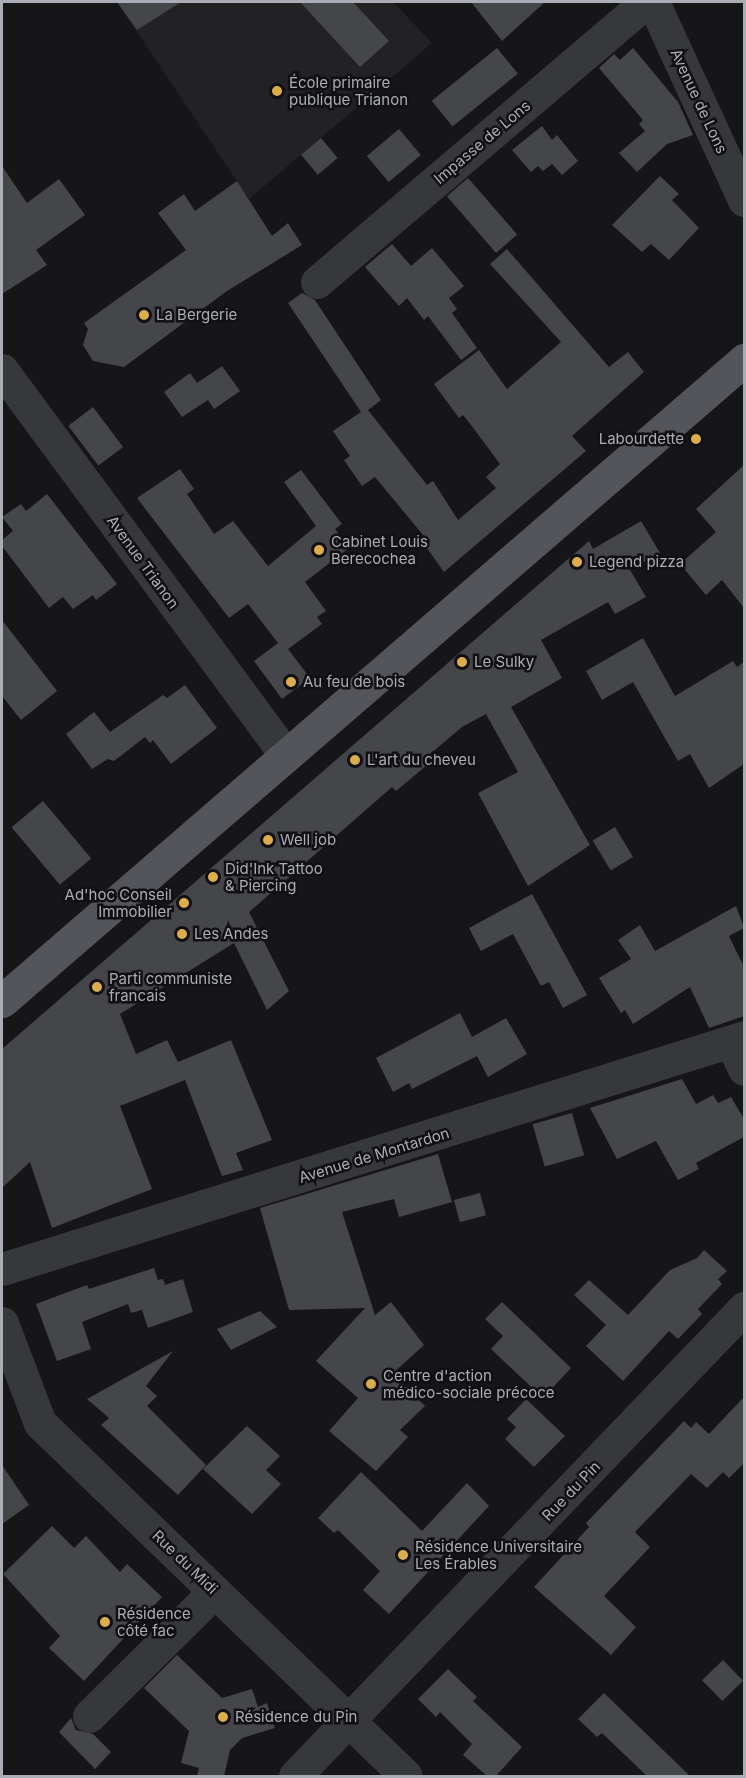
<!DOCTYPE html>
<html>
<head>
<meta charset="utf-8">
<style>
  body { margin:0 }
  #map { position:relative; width:746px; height:1778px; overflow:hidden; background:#161618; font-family:Inter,sans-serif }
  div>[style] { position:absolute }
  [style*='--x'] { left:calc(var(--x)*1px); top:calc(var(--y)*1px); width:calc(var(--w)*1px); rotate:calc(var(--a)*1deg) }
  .built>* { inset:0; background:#222224 }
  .building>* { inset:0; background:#45464a; transform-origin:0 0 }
  .minor>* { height:33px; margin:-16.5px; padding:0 16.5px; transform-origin:16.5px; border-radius:16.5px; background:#37383c }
  .major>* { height:33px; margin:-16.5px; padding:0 16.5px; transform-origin:16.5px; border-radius:16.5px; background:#54555b }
  .dots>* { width:16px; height:16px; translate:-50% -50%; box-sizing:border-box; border:3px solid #111113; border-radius:50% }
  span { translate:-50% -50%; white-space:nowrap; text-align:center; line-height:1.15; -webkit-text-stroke:5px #111113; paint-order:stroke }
  .poi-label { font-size:15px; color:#aaadb6 }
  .left { translate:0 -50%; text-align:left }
  .right { translate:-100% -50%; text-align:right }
  .street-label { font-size:15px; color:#aaadb6 }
  .frame { position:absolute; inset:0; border:3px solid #aaadb6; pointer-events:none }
</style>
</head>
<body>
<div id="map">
  <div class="built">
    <i style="clip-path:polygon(117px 2px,393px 2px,432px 43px,249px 199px)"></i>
  </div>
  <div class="building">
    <i style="clip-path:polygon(117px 2px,181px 2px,137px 30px)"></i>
    <i style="clip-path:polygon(300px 2px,353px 2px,389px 41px,360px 67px)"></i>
    <i style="clip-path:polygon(471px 2px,545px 2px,502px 41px)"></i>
    <i style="left:497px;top:48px;width:33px;height:84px;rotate:51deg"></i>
    <i style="clip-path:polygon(633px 48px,678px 102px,693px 135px,667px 144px,637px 172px,619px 153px,645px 131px,639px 124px,643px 120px,599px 68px,614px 54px,620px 60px)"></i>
    <i style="clip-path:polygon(542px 126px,552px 140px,557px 135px,578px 161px,562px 175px,552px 164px,543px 171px,538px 166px,531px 172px,512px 150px)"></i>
    <i style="left:399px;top:129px;width:34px;height:42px;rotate:50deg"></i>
    <i style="left:321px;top:138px;width:26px;height:26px;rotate:50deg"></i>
    <i style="clip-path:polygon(2px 166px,27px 203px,59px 179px,85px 215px,36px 250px,47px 265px,2px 294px)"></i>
    <i style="clip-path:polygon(660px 176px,679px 194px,672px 200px,699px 228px,669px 260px,651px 244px,642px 252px,612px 225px)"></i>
    <i style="left:468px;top:178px;width:75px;height:28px;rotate:49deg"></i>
    <i style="clip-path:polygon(237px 181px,272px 236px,288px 223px,302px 245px,227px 291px,124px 367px,93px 361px,83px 345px,88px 329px,84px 323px,186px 250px,158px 213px,184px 194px,195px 211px)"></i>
    <i style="clip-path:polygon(392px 244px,411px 266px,432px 248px,464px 286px,449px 298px,457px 309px,452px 313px,477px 348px,461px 360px,428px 316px,424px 320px,407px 298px,399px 306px,365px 267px)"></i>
    <i style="clip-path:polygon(507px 249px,609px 367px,628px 352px,644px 372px,572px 436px,586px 451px,444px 572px,424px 544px,428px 541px,375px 477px,362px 486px,344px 460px,350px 456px,333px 431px,361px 412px,288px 303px,302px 293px,315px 300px,381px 400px,368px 410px,427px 485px,433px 481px,458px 520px,496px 488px,486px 477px,500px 464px,471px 425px,463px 415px,459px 418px,434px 384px,479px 350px,507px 389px,561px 342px,490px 264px)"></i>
    <i style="clip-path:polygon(222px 366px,240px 391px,214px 409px,208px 400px,182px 417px,164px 392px,190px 373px,197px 383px)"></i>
    <i style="left:93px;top:407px;width:50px;height:31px;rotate:53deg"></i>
    <i style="clip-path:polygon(744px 465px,744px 608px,722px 580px,706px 595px,680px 564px,716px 532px,696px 509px)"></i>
    <i style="clip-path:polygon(180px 469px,194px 489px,187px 494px,214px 534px,233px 521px,268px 566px,316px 526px,284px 482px,301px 470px,342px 524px,335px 529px,349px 548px,305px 582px,326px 611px,317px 617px,322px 624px,288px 649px,310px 678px,282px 699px,254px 661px,278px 643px,248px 604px,229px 618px,137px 498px)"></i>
    <i style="clip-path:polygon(47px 494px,117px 584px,96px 600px,93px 595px,73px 609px,63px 597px,49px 608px,2px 546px,2px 540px,13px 531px,2px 517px,21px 504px,26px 511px)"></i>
    <i style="clip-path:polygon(641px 521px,660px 553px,630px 570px,646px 597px,615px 614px,608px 602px,541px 640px,562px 678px,511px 707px,590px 845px,528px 886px,478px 793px,518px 772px,486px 714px,462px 727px,429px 755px,433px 760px,396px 791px,392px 787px,249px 912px,289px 991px,267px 1010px,234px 943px,120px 1014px,136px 1054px,167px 1040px,178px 1062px,231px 1040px,272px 1140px,236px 1153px,243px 1170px,222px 1176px,185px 1080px,120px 1106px,152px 1189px,52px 1228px,30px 1162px,2px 1188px,2px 1049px,589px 541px,593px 549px)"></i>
    <i style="clip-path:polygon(2px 620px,57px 691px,21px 720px,2px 696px)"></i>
    <i style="clip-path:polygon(643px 638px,675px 696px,733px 661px,737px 667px,744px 662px,744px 764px,709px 788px,690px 754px,678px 761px,633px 682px,602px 700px,586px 671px)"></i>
    <i style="clip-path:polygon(185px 685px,217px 728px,171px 764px,153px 740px,150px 743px,145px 737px,114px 761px,108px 759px,92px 769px,66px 734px,94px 712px,110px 732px,163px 695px,167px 698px)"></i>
    <i style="left:43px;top:801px;width:75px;height:41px;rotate:50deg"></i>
    <i style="left:615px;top:827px;width:35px;height:26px;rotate:59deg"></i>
    <i style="clip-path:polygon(532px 894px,587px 995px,563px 1008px,549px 982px,541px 986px,513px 934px,481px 951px,469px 928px)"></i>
    <i style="clip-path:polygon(736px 906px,744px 928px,729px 936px,744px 967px,744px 1016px,709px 1028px,690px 987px,633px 1024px,625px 1010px,621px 1013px,599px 978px,631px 959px,618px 940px,640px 925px,655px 951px)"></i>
    <i style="clip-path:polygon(460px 1013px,472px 1037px,506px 1018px,527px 1054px,488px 1077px,477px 1056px,412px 1089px,409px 1083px,393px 1092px,376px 1058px)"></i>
    <i style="clip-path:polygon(682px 1079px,696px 1104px,713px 1095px,718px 1103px,731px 1097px,744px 1119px,744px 1137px,696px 1163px,699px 1169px,678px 1180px,656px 1141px,617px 1159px,590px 1108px)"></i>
    <i style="left:572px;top:1113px;width:44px;height:41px;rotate:74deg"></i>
    <i style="clip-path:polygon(438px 1154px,452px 1202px,399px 1217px,394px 1199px,342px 1212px,375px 1315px,391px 1302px,424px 1345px,392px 1374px,425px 1406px,400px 1430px,408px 1437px,376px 1471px,329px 1431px,358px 1398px,316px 1361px,365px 1308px,289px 1310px,260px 1208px)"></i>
    <i style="left:480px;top:1193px;width:23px;height:27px;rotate:75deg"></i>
    <i style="clip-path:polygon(704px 1250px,727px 1271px,718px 1279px,722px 1284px,698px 1309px,702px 1314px,678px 1339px,669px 1331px,623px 1381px,586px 1346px,606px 1325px,574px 1295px,589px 1280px,628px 1315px,670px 1270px,697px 1258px)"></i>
    <i style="clip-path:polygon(154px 1268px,158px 1280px,163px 1279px,165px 1285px,183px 1279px,193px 1312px,148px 1328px,142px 1310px,131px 1313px,128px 1304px,82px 1322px,91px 1349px,57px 1361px,36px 1304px,87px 1285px,89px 1289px)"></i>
    <i style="clip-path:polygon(502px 1302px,571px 1368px,543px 1398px,491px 1349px,503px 1336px,485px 1319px)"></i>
    <i style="clip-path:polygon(260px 1311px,277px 1327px,231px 1350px,217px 1329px)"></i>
    <i style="clip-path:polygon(173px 1351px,146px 1386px,157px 1396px,147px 1406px,206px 1465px,178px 1495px,101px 1425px,109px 1418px,87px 1399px)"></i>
    <i style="clip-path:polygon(744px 1397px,744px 1463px,729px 1478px,723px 1472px,707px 1488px,691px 1474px,635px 1532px,650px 1547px,604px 1596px,636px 1627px,611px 1655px,534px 1587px,589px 1527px,586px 1523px,684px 1421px,691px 1428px,696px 1422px,709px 1434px)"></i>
    <i style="clip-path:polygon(526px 1399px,565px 1436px,534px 1467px,505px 1439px,516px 1427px,507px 1419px)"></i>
    <i style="clip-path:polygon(247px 1426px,280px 1456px,266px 1470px,281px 1484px,252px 1514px,203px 1469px)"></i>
    <i style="clip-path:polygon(2px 1465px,29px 1505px,2px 1524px)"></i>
    <i style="clip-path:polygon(361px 1472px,422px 1531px,467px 1483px,489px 1506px,389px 1614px,363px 1590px,380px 1571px,338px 1530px,334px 1533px,318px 1518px)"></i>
    <i style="clip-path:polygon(52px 1526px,74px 1548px,86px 1536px,120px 1572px,127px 1564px,162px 1597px,84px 1681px,49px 1648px,60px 1636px,3px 1574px)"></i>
    <i style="clip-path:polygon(177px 1655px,222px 1698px,252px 1689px,258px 1707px,267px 1703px,275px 1728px,242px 1738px,230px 1750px,224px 1776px,197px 1776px,199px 1768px,181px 1763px,189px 1731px,144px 1688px)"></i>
    <i style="left:723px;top:1660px;width:29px;height:29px;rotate:46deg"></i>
    <i style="clip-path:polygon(448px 1669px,477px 1697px,473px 1701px,522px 1747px,496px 1776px,487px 1776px,463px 1755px,472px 1744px,440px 1712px,436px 1717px,418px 1699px)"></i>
    <i style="clip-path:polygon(604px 1693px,690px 1776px,647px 1776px,602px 1733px,597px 1737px,578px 1719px)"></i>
    <i style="clip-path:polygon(71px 1718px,76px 1730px,93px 1734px,111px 1752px,95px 1769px,59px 1732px)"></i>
  </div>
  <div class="minor">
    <i style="--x:653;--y:2;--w:218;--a:65.3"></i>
    <i style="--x:317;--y:282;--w:432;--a:-40.4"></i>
    <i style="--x:2;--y:370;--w:477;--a:53.6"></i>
    <i style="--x:731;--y:1042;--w:30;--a:64"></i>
    <i style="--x:2;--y:1269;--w:777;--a:-17.36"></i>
    <i style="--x:2;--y:1323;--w:107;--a:69.2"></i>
    <i style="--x:40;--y:1423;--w:508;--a:43.96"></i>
    <i style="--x:89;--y:1716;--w:177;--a:-44.8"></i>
    <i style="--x:295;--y:1776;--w:649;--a:-46.19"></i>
  </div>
  <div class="major">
    <i style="--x:2;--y:1001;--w:981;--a:-40.82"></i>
  </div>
  <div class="dots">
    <i style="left:277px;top:91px;background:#ddad48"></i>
    <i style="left:144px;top:315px;background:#ddad48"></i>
    <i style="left:696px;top:439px;background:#ddad48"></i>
    <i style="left:319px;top:550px;background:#ddad48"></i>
    <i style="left:577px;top:562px;background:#ddad48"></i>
    <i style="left:462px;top:662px;background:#ddad48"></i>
    <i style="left:291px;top:682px;background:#ddad48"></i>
    <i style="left:355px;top:760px;background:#ddad48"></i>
    <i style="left:268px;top:840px;background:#ddad48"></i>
    <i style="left:213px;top:877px;background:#ddad48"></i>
    <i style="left:184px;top:903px;background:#ddad48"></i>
    <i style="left:182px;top:934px;background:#ddad48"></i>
    <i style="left:97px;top:987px;background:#ddad48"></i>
    <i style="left:371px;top:1384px;background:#ddad48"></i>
    <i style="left:403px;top:1555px;background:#ddad48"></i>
    <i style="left:105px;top:1622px;background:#ddad48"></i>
    <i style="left:223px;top:1717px;background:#ddad48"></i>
  </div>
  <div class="poi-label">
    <span class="left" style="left:289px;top:91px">École primaire<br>publique Trianon</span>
    <span class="left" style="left:156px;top:315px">La Bergerie</span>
    <span class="right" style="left:684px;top:439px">Labourdette</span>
    <span class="left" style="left:331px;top:550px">Cabinet Louis<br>Berecochea</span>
    <span class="left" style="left:589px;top:562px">Legend pizza</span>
    <span class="left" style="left:474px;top:662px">Le Sulky</span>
    <span class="left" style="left:303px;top:682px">Au feu de bois</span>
    <span class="left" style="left:367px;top:760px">L'art du cheveu</span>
    <span class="left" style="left:280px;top:840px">Well job</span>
    <span class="left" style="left:225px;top:877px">Did'Ink Tattoo<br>&amp; Piercing</span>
    <span class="right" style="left:172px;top:903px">Ad'hoc Conseil<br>Immobilier</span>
    <span class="left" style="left:194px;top:934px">Les Andes</span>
    <span class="left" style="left:109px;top:987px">Parti communiste<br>francais</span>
    <span class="left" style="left:383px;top:1384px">Centre d'action<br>médico-sociale précoce</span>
    <span class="left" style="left:415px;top:1555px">Résidence Universitaire<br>Les Érables</span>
    <span class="left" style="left:117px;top:1622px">Résidence<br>côté fac</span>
    <span class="left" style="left:235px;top:1717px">Résidence du Pin</span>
  </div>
  <div class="street-label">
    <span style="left:699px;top:101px;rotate:65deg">Avenue de Lons</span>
    <span style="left:482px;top:142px;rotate:-40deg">Impasse de Lons</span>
    <span style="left:143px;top:562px;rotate:54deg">Avenue Trianon</span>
    <span style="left:374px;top:1155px;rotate:-17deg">Avenue de Montardon</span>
    <span style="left:571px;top:1491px;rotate:-46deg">Rue du Pin</span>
    <span style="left:185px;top:1562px;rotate:44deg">Rue du Midi</span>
  </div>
  <div class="frame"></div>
</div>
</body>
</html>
